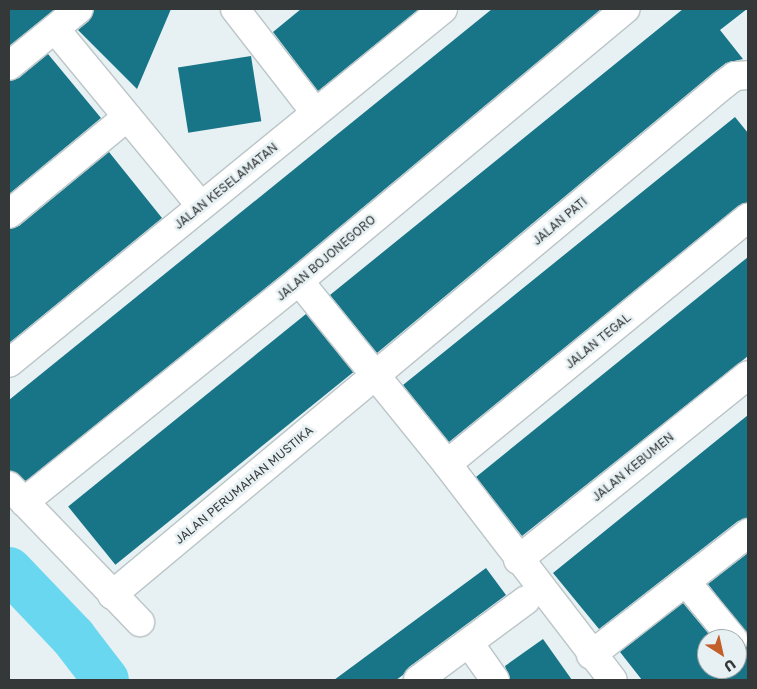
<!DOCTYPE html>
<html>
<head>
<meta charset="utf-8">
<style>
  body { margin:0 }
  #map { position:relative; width:757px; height:689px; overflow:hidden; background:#e7f1f3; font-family:"Golos Text",sans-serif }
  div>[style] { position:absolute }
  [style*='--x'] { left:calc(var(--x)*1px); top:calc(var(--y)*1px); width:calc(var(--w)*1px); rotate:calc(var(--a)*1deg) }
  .river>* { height:46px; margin:-23px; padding:0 23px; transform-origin:23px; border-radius:23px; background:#68d7ef }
  .building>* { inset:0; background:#187587; transform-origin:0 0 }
  .roads { filter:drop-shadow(1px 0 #bbc5c7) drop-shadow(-1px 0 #bbc5c7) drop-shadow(0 1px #bbc5c7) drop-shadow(0 -1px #bbc5c7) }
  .street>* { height:28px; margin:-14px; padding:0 14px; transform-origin:14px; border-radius:14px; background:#fff }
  span { translate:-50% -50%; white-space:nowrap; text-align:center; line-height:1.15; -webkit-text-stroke:5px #e7f1f3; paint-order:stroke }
  .street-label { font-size:12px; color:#353839 }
  .frame { position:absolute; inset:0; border:10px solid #353839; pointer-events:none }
  .north { position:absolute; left:697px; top:629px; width:50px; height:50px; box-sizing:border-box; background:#e7f1f3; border:1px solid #a0a7a9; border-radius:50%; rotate:145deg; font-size:14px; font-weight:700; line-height:20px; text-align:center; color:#353839 }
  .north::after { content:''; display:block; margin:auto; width:18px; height:22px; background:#c35f29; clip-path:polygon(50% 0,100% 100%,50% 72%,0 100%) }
</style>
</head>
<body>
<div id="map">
  <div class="river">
    <i style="--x:9;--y:570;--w:93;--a:46.3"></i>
    <i style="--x:73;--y:637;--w:54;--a:52.5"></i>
  </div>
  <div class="building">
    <i style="clip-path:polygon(9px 9px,55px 9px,9px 46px)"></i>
    <i style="clip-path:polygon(94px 9px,171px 9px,137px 89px,78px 30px,89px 21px)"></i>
    <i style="clip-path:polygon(301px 9px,419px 9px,318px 91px,273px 32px)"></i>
    <i style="clip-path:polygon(492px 9px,601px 9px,289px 269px,26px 481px,9px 471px,9px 400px)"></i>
    <i style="clip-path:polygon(683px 9px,747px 9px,720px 30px,743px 59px,726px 63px,713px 73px,377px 353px,330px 295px)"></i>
    <i style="clip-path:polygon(48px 54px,101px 118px,9px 194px,9px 81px,19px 78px)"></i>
    <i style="left:251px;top:56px;width:66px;height:74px;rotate:81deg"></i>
    <i style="clip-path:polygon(735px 117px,748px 133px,748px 203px,738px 206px,449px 442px,403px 385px)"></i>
    <i style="clip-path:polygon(109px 152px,162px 218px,9px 343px,9px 229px,19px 226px)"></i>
    <i style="clip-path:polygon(748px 257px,748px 356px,522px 536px,476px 477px)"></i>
    <i style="left:306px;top:314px;width:75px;height:306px;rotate:51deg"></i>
    <i style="clip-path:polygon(748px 415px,748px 518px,738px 521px,599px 629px,553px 573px)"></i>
    <i style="clip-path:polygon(748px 553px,748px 636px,708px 584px)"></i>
    <i style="clip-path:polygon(486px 568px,506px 595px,409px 667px,403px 675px,396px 680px,334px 680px)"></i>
    <i style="clip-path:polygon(683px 603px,713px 639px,707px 639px,707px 669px,737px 669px,737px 654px,743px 651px,748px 639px,748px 680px,642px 680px,620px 652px)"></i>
    <i style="clip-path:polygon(543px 639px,572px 680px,510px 680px,505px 666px)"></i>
  </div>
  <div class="roads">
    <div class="street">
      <i style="--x:235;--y:9;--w:130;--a:52.2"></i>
      <i style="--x:55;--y:29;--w:229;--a:50.5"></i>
      <i style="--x:9;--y:66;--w:90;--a:-39.2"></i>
      <i style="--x:9;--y:214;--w:153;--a:-39.4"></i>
      <i style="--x:299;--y:281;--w:235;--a:51"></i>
      <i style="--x:447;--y:464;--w:272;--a:52.5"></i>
      <i style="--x:9;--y:363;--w:560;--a:-39.2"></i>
      <i style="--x:447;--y:464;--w:389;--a:-39.3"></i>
      <i style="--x:9;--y:486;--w:189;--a:46.1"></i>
      <i style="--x:24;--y:502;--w:353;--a:-38.8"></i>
      <i style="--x:299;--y:281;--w:425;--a:-39.8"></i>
      <i style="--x:518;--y:560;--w:295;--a:-38.8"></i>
      <i style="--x:686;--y:582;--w:74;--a:50.5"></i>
      <i style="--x:112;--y:595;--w:796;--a:-39.85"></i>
      <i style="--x:723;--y:85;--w:15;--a:-37"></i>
      <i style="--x:735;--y:76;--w:13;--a:-4"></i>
      <i style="--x:469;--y:643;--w:45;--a:54.9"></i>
      <i style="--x:591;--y:655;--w:199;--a:-37.8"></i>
      <i style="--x:418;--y:680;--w:134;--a:-36.5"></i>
    </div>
  </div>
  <div class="street-label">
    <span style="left:226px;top:186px;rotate:-39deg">JALAN KESELAMATAN</span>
    <span style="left:560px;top:221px;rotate:-40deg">JALAN PATI</span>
    <span style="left:326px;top:258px;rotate:-40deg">JALAN BOJONEGORO</span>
    <span style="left:598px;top:341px;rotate:-39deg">JALAN TEGAL</span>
    <span style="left:633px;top:467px;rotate:-39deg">JALAN KEBUMEN</span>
    <span style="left:244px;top:485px;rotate:-40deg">JALAN PERUMAHAN MUSTIKA</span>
  </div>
  <div class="frame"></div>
  <div class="north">U</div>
</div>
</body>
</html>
